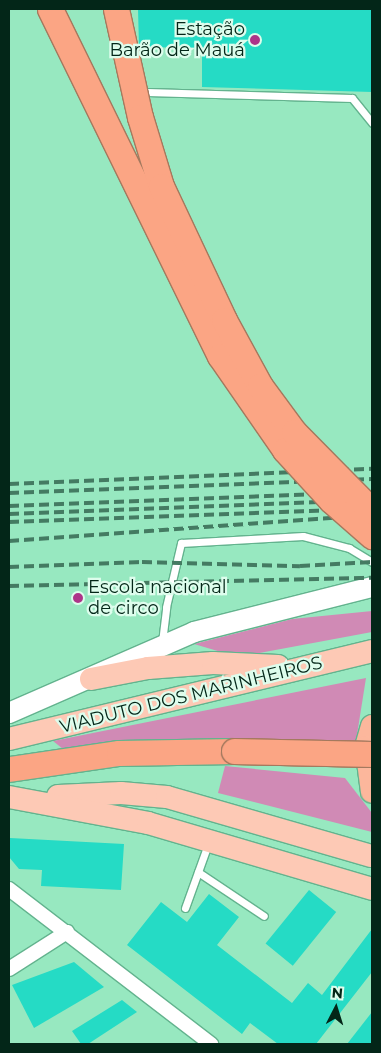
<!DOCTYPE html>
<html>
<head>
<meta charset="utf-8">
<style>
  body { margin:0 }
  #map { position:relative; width:381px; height:1053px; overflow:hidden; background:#97e8c0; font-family:Montserrat,sans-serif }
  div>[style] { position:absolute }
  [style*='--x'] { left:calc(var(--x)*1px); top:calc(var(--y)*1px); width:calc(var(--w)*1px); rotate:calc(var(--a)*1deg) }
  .green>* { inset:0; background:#d08ab5 }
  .building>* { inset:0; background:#25dbc5; transform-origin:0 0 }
  .roads { filter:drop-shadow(1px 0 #63b38e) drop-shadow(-1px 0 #63b38e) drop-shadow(0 1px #63b38e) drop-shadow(0 -1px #63b38e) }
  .service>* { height:7px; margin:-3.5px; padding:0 3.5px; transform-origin:3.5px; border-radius:3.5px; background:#fff }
  .minor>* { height:14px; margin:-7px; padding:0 7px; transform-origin:7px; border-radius:7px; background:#fff }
  .secondary>* { height:20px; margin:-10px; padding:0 10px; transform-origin:10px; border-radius:10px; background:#fff }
  .primary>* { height:22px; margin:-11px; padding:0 11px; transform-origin:11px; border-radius:11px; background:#fdc9b5 }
  .trunk>* { height:22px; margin:-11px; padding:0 11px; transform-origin:11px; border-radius:11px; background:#fcb79c }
  .motorway>* { height:25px; margin:-12.5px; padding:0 12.5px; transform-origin:12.5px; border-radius:12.5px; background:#fba584 }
  .rail>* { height:4px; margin-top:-2px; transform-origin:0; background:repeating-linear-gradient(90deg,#447b62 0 10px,transparent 0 15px) }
  .bridges { filter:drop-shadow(1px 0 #a4795e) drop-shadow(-1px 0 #a4795e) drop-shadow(0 1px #a4795e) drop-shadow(0 -1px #a4795e) }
  .motorway-bridge>* { height:25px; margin:-12.5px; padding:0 12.5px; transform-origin:12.5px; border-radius:12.5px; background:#fba584 }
  .dots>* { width:14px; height:14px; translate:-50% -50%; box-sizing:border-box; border:2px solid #defded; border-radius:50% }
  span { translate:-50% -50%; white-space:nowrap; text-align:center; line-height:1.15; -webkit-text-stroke:4.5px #defded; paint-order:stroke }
  .poi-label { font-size:18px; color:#032618 }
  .right { translate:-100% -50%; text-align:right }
  .left { translate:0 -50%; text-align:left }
  .street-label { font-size:18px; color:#032618 }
  .frame { position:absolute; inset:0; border:10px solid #032618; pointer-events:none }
  .north { position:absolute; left:311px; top:983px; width:50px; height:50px; -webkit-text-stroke:4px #defded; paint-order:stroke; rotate:5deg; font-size:14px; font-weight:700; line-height:20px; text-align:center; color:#032618 }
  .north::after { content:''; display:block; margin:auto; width:18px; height:22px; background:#032618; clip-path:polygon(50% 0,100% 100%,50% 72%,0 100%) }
</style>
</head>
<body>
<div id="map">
  <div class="green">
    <i style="clip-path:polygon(372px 611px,372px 632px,238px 657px,194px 644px,292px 619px)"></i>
    <i style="clip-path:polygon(366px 678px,356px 741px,63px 749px,53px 741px)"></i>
    <i style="clip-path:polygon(225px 766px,345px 778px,372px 813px,372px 832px,218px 793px)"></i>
  </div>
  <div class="building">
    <i style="clip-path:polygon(138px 9px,372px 9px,372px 92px,202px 87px,202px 48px,139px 47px)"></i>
    <i style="clip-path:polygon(10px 838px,124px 844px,121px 890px,41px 886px,42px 870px,19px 869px,9px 857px)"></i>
    <i style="left:309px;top:890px;width:35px;height:69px;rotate:39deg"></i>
    <i style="clip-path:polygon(209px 894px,239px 917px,217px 945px,292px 1003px,308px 983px,322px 995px,372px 929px,372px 972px,316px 1044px,278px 1044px,250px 1023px,242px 1034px,127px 945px,161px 902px,187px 922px)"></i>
    <i style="clip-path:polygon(74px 962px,104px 987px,34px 1028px,12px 985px)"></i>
    <i style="clip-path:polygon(122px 1000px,137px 1012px,88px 1044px,81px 1044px,72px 1031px)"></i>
    <i style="clip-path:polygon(372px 1012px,372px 1044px,347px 1044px)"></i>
  </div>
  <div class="roads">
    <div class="service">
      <i style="--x:147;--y:92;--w:205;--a:1.7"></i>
      <i style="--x:352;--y:98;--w:32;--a:51"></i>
      <i style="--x:162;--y:642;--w:35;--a:-83"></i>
      <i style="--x:166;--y:607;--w:66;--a:-76.8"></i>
      <i style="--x:181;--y:543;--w:122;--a:-3.3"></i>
      <i style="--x:303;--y:536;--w:48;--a:14.6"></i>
      <i style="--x:349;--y:548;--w:27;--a:31"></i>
      <i style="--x:198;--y:872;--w:79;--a:33.7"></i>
      <i style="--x:185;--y:908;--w:68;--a:-70.2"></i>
    </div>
    <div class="minor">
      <i style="--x:9;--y:889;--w:255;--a:37.5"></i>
      <i style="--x:9;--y:969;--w:69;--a:-32.5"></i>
    </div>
    <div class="secondary">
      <i style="--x:9;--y:713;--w:202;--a:-23.6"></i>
      <i style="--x:194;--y:632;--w:184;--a:-14.2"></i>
    </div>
    <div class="primary">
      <i style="--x:91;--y:679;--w:58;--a:-10.9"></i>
      <i style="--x:148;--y:668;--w:65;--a:-4.4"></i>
      <i style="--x:213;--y:663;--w:65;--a:2.6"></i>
      <i style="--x:9;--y:739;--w:374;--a:-13.6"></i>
      <i style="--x:58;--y:796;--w:63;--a:-2.7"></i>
      <i style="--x:121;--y:793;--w:46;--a:5"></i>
      <i style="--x:167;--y:797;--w:213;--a:16.1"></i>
      <i style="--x:9;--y:797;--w:141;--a:10.6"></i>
      <i style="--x:148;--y:823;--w:234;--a:16.4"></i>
    </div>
    <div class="trunk">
      <i style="--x:372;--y:726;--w:22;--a:106"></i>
      <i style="--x:366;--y:747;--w:45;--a:82.4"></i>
    </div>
    <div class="motorway">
      <i style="--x:9;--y:769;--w:111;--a:-8.3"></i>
      <i style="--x:119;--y:753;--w:115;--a:-1"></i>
    </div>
  </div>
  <div class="rail">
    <i style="--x:9;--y:484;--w:363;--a:-2.4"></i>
    <i style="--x:9;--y:493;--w:363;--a:-2.2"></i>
    <i style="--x:9;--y:506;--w:363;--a:-2.2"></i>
    <i style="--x:9;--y:514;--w:363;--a:-2.2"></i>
    <i style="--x:9;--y:522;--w:350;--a:-2.1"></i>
    <i style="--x:9;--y:541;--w:364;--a:-4.1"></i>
    <i style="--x:9;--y:567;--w:133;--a:-2.2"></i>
    <i style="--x:142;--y:562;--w:158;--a:1.5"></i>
    <i style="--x:300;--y:566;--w:72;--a:-3.2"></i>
    <i style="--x:9;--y:586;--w:363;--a:-1.3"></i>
  </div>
  <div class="bridges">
    <div class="motorway-bridge">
      <i style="--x:50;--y:9;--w:386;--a:63.9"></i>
      <i style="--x:220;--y:356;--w:114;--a:55.3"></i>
      <i style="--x:285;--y:450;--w:68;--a:47.4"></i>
      <i style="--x:331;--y:500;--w:55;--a:41.3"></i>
      <i style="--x:116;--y:9;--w:111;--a:77.5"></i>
      <i style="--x:140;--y:117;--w:72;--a:73.1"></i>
      <i style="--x:161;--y:186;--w:148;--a:64.8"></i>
      <i style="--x:224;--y:320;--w:75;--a:61.4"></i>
      <i style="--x:260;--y:386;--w:57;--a:53.5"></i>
      <i style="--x:294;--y:432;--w:111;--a:45.4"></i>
      <i style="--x:234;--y:751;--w:138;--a:1.2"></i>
    </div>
  </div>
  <div class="dots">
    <i style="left:255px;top:40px;background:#ad3589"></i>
    <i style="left:78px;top:598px;background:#ad3589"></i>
  </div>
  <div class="poi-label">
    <span class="right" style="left:245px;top:40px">Estação<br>Barão de Mauá</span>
    <span class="left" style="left:88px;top:598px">Escola nacional<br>de circo</span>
  </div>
  <div class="street-label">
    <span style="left:191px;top:695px;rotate:-14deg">VIADUTO DOS MARINHEIROS</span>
  </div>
  <div class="frame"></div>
  <div class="north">N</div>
</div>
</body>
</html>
